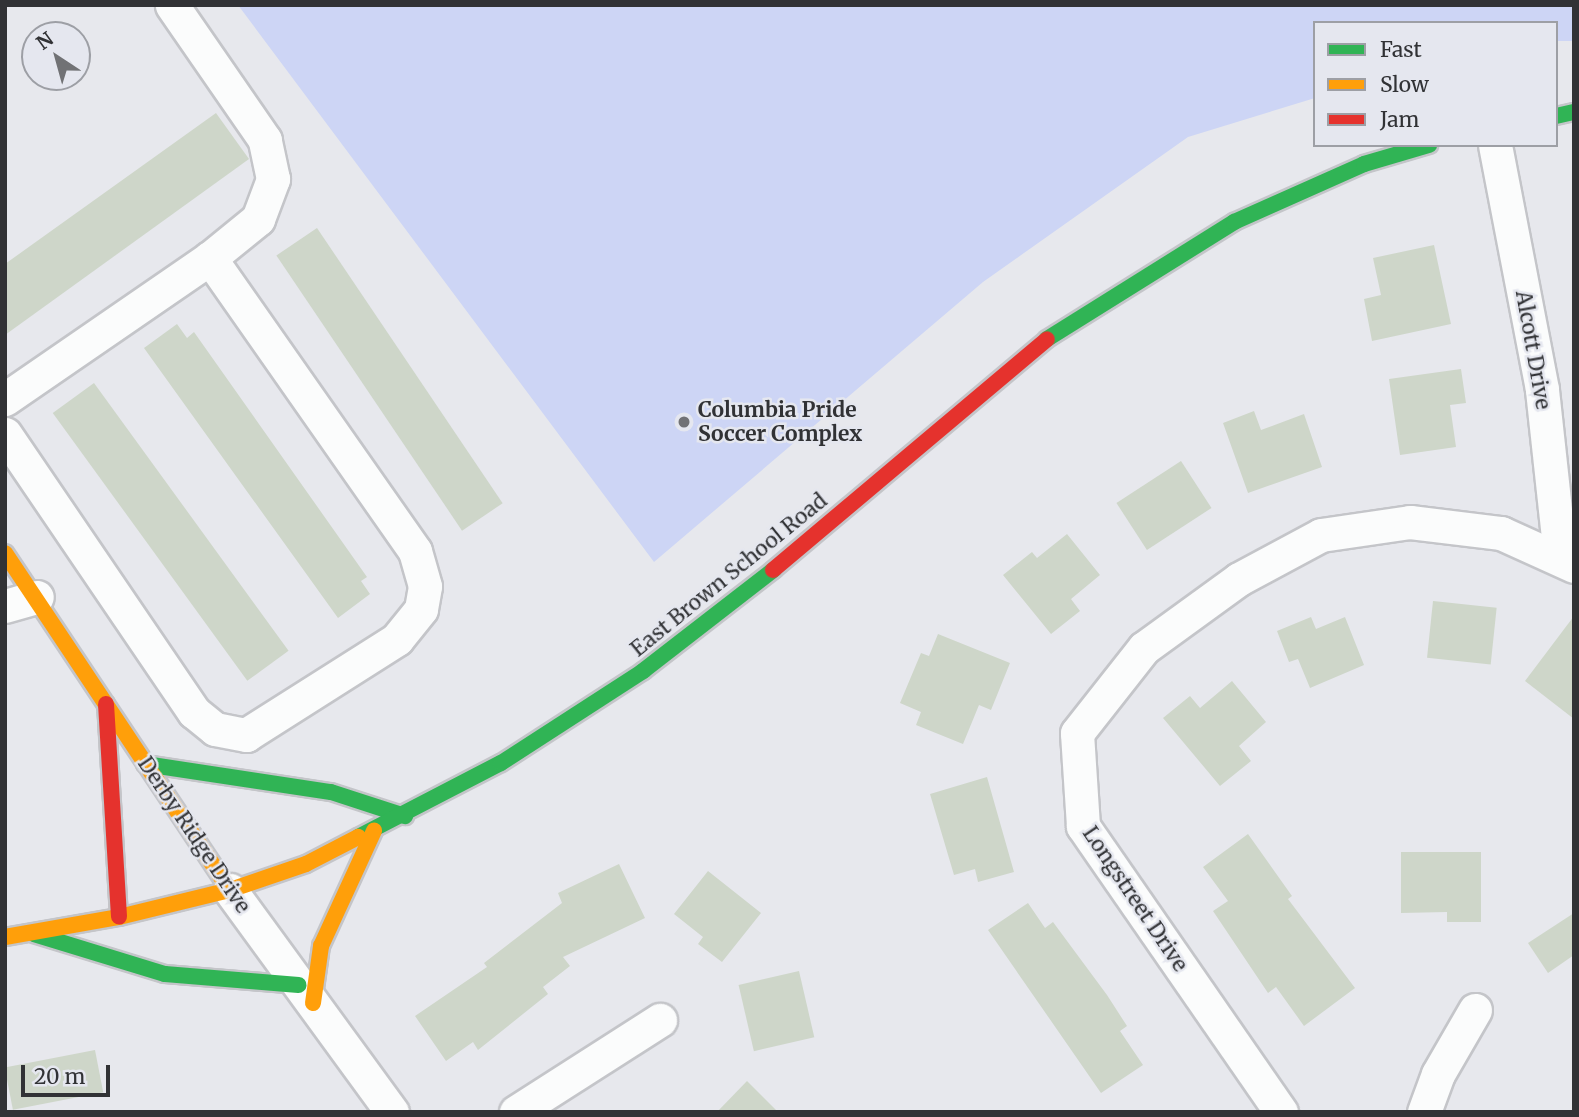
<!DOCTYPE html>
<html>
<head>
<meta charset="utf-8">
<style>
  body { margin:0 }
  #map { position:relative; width:1579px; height:1117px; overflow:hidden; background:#e7e8ed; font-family:Merriweather,serif }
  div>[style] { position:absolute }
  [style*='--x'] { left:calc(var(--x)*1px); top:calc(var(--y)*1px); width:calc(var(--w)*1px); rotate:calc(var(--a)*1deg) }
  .green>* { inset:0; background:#cdd5f5 }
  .building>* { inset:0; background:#ced6c9; transform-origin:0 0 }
  .roads { filter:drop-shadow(2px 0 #c4c5c9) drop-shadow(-2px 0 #c4c5c9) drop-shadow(0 2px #c4c5c9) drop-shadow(0 -2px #c4c5c9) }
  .street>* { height:33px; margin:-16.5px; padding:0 16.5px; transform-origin:16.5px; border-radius:16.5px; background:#fbfcfc }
  .fast>* { height:16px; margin:-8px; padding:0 8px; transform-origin:8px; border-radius:8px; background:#30b455 }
  .slow>* { height:16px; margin:-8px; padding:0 8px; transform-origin:8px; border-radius:8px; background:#ff9f0a }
  .jam>* { height:16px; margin:-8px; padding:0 8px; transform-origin:8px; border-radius:8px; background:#e5322d }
  .dots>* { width:19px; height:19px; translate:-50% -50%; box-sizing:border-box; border:4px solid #e5e7ef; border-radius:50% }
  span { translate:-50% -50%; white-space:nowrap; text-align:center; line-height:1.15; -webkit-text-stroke:5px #e5e7ef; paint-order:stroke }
  .street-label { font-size:21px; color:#313235 }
  .poi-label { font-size:21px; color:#313235; font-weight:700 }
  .left { translate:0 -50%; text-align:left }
  .frame { position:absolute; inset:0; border:7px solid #313235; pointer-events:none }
  .legend { position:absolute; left:1313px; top:21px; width:245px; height:126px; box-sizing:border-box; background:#e5e7ef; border:2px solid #9d9fa5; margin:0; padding:9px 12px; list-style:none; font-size:21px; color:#313235 }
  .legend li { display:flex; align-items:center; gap:14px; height:35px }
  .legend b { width:35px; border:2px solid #9d9fa5 }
  .north { position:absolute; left:21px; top:21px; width:70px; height:70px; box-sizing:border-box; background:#e5e7ef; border:2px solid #9d9fa5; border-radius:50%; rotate:324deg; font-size:19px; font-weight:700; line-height:28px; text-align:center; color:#313235 }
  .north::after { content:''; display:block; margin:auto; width:24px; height:32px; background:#717275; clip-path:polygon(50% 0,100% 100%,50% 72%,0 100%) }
  .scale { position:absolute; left:21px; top:1065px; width:89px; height:32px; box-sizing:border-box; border:4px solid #313235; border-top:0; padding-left:9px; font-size:21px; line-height:24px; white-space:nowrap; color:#313235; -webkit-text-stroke:5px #e5e7ef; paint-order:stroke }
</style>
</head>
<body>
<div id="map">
  <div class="green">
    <i style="clip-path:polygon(238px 5px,1574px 5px,1574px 41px,1556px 41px,1556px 23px,1315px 23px,1315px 98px,1188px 137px,983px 282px,654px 562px)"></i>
  </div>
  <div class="building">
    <i style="clip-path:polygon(216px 113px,249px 159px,5px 335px,5px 264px)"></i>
    <i style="left:317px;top:228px;width:332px;height:49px;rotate:56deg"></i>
    <i style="clip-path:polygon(1434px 245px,1451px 324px,1372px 341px,1364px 299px,1381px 295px,1373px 258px)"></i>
    <i style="clip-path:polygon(177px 324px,187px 338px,194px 332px,367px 577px,361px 581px,370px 594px,338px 618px,144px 348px)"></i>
    <i style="clip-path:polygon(1461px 369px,1466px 403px,1450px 405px,1456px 447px,1400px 455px,1389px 379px)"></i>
    <i style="left:94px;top:383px;width:331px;height:51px;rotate:54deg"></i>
    <i style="clip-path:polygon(1254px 411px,1261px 430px,1304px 414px,1322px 467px,1248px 493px,1223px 423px)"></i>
    <i style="left:1181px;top:461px;width:56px;height:77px;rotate:57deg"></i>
    <i style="clip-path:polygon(1067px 534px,1100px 575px,1071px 599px,1080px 611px,1051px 634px,1003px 575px,1032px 552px,1037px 558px)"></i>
    <i style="left:1433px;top:601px;width:64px;height:57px;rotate:6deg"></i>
    <i style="clip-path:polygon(1574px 616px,1574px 719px,1525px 681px)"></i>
    <i style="clip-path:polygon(1311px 617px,1316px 629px,1345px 617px,1364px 665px,1310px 688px,1298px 659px,1289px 662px,1277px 631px)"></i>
    <i style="clip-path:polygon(938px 634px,1010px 663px,991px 710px,979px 705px,963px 744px,916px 725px,921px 712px,900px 703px,921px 653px,929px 656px)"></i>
    <i style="clip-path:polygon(1232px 681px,1266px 722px,1239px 746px,1251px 761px,1220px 786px,1163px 718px,1190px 696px,1200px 708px)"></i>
    <i style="clip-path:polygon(987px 777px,1014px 872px,978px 882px,975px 869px,954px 875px,930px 794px)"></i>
    <i style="clip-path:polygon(1248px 834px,1292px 896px,1288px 899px,1355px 988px,1304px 1026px,1276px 987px,1268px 993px,1213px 911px,1228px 901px,1203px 867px)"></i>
    <i style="clip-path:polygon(1401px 852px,1481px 852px,1481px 922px,1447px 922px,1447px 912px,1401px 913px)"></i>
    <i style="clip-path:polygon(619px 864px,645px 918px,563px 957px,570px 966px,543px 987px,548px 994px,478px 1050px,473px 1042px,446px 1061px,415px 1016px,487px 967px,484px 963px,562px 903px,558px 893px)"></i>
    <i style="clip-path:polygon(708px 871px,761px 913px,722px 962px,698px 944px,703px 937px,674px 914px)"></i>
    <i style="clip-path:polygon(1028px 903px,1045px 928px,1053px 922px,1107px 995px,1127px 1026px,1120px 1031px,1143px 1065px,1101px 1093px,988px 930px)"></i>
    <i style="clip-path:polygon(1574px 913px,1574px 955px,1548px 973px,1528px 943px)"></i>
    <i style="left:799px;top:971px;width:68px;height:62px;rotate:77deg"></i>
    <i style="left:95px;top:1050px;width:43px;height:92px;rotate:79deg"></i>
    <i style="clip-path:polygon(747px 1081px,778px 1112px,717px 1112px)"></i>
  </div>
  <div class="roads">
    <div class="street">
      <i style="--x:1495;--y:145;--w:249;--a:79.1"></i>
      <i style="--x:1542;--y:390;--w:168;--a:83.8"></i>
      <i style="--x:5;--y:399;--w:249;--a:-34.5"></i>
      <i style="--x:210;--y:258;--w:62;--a:-39.1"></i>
      <i style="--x:258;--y:219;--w:43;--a:-69.4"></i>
      <i style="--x:273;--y:179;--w:40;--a:-102"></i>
      <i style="--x:265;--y:140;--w:164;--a:-124.6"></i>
      <i style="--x:5;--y:434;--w:336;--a:55.8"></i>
      <i style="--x:194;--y:712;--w:27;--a:39"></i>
      <i style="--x:215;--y:729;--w:32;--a:11"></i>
      <i style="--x:246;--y:735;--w:179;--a:-32.4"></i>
      <i style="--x:397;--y:639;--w:38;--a:-51"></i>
      <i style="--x:421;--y:609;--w:23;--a:-80"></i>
      <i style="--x:425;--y:586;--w:36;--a:-106"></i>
      <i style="--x:415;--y:551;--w:358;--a:-125"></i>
      <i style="--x:5;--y:606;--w:33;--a:-16"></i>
      <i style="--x:230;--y:890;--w:275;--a:53.9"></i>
      <i style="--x:516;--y:1112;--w:171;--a:-32.6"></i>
      <i style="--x:1281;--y:1112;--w:348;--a:-124.7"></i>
      <i style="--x:1083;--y:826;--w:93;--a:-93.7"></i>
      <i style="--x:1077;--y:733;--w:108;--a:-51.8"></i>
      <i style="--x:1144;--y:648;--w:117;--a:-36"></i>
      <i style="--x:1239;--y:579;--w:93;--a:-28.2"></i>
      <i style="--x:1321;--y:535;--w:90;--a:-8.3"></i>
      <i style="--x:1410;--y:522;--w:92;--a:6.9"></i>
      <i style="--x:1501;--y:533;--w:80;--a:24.3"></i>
      <i style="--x:1424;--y:1112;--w:40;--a:-69.8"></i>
      <i style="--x:1438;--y:1074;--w:74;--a:-60"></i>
    </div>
    <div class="fast">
      <i style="--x:1556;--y:116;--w:18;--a:-13"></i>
      <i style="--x:1047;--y:339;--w:221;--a:-32"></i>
      <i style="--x:1234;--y:222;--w:142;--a:-24"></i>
      <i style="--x:1364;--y:164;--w:68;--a:-16.3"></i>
      <i style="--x:145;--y:764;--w:188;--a:8.6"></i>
      <i style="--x:331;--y:792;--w:78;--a:18"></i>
      <i style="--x:358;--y:837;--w:161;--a:-27.4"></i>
      <i style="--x:501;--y:763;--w:169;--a:-32.9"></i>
      <i style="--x:643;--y:671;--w:165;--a:-37.8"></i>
      <i style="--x:34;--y:934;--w:137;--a:17"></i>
      <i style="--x:165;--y:974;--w:134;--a:4.7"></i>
    </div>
    <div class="slow">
      <i style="--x:5;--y:553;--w:405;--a:56.3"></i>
      <i style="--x:5;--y:937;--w:116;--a:-10"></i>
      <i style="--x:119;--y:917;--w:114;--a:-13.7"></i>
      <i style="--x:230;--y:890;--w:80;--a:-18.9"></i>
      <i style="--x:306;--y:864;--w:59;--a:-27.4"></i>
      <i style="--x:313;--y:1003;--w:58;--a:-82"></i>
      <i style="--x:321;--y:946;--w:127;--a:-65.3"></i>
    </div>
    <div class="jam">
      <i style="--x:773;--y:570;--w:358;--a:-40.1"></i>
      <i style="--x:106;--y:704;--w:213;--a:86.5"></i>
    </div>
  </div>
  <div class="dots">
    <i style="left:684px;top:422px;background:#717275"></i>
  </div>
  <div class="street-label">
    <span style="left:1533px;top:350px;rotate:80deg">Alcott Drive</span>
    <span style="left:729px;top:575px;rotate:-39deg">East Brown School Road</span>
    <span style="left:194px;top:835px;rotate:56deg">Derby Ridge Drive</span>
    <span style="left:1135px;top:899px;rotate:56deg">Longstreet Drive</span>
  </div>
  <div class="poi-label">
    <span class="left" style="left:698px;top:422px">Columbia Pride<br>Soccer Complex</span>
  </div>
  <div class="frame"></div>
  <ul class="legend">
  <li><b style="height:9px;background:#30b455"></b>Fast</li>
  <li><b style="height:9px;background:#ff9f0a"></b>Slow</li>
  <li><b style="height:9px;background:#e5322d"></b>Jam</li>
  </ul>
  <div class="north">N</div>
  <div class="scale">20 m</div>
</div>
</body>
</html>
